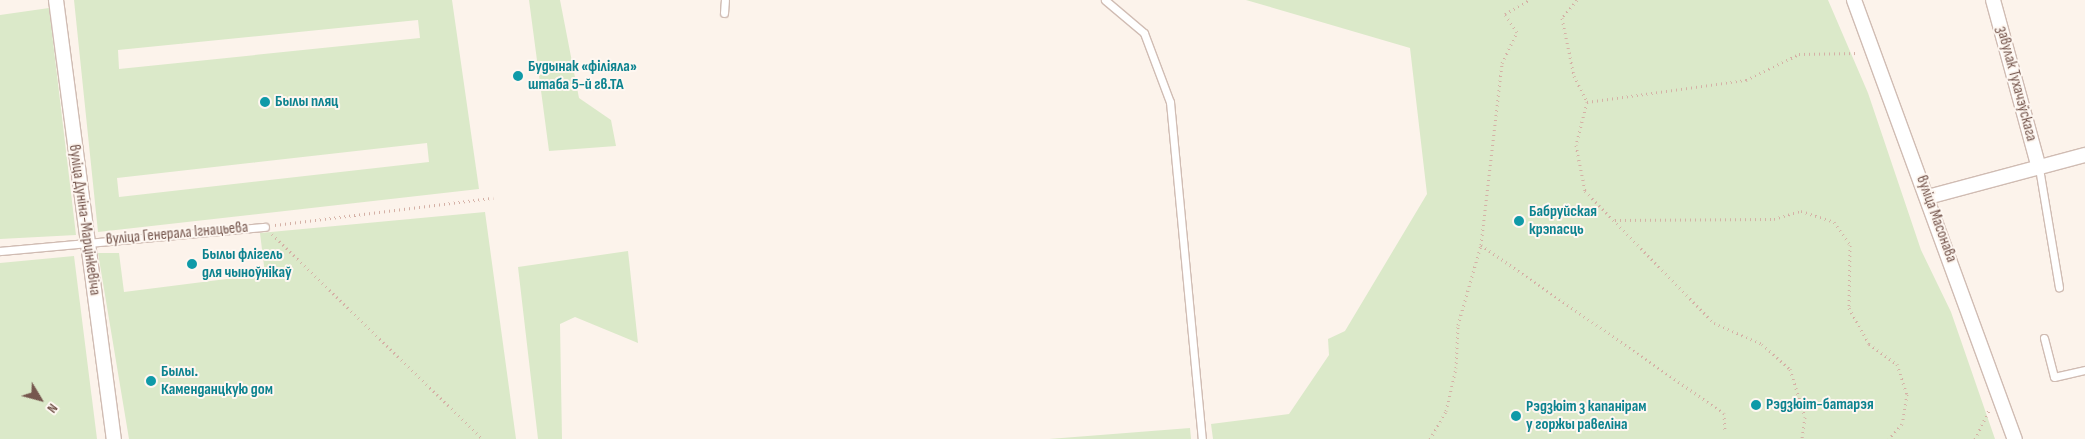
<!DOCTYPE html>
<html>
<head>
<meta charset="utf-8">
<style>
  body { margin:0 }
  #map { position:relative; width:2085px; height:439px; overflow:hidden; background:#fcf3eb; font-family:"Sofia Sans Condensed",sans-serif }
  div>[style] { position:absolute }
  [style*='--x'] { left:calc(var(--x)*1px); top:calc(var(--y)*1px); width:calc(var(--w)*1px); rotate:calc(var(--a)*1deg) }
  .green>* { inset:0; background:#dbe9c9 }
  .path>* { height:3px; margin-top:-1.5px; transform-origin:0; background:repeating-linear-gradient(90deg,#d5b1a6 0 1px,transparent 0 5px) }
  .roads { filter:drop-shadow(1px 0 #d0bcb3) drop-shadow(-1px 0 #d0bcb3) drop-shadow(0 1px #d0bcb3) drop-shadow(0 -1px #d0bcb3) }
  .lane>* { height:7px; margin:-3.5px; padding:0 3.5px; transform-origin:3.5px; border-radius:3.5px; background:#fff }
  .street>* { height:14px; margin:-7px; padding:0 7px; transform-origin:7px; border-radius:7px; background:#fff }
  .dots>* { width:14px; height:14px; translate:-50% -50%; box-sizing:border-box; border:2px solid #fef7f1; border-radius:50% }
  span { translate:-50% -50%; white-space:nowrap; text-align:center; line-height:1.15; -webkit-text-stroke:4px #fef7f1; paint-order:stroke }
  .culture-label { font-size:16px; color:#0d838f; font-weight:700 }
  .left { translate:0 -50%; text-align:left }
  .street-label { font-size:16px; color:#76574e }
  .north { position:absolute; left:15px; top:374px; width:50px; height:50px; -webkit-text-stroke:4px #fef7f1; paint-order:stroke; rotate:127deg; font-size:14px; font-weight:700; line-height:20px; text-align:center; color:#76574e }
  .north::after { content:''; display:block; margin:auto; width:18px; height:22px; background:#76574e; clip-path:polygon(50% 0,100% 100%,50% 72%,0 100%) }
</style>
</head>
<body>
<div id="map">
  <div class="green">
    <i style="clip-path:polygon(evenodd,74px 0,452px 0,479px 189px,98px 232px,74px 0,418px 20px,420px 38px,119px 69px,118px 50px,418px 20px,74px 0,427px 143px,429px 162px,119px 197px,117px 178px,427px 143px)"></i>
    <i style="clip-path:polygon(529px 0,560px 0,579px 98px,611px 120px,616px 146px,549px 151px)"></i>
    <i style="clip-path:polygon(1246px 0,1828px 0,1868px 93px,1921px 250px,1951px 312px,1995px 439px,1213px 439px,1211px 424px,1289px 414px,1329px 355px,1328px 339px,1345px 331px,1427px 194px,1410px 48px)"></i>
    <i style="clip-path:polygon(49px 8px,76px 235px,0 239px,0 15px)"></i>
    <i style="clip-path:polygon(485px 212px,516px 439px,129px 439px,98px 253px,119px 253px,124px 292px,265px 274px,260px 233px)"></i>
    <i style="clip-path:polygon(628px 251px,638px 343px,575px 317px,560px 324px,562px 439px,538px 439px,518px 267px)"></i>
    <i style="clip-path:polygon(74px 256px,97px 439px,0 439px,0 263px)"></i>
    <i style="clip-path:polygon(1190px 428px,1191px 439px,1049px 439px)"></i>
  </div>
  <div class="path">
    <i style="--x:1577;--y:0;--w:23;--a:130"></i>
    <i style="--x:1562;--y:18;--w:59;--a:78.3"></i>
    <i style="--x:1574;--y:76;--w:29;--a:63"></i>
    <i style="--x:1587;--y:102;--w:44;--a:104.3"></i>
    <i style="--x:1576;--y:145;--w:47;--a:78.9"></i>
    <i style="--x:1585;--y:191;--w:185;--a:45.7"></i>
    <i style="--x:1714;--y:323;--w:52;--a:23.6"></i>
    <i style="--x:1762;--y:344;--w:38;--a:42"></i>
    <i style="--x:1790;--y:369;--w:50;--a:72.6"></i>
    <i style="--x:1805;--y:417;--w:22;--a:98"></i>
    <i style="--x:1587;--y:102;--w:161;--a:-7.9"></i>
    <i style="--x:1746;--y:80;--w:59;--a:-26.1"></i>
    <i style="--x:1799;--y:54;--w:60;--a:-1"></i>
    <i style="--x:1615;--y:220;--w:159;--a:-0.4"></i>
    <i style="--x:1774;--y:219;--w:28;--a:-17"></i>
    <i style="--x:1801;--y:211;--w:35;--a:18"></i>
    <i style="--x:1834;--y:222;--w:28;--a:55"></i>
    <i style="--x:1850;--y:245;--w:63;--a:90.9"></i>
    <i style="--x:1849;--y:308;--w:41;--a:60.9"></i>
    <i style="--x:1869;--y:344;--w:34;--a:36"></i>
    <i style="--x:1897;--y:364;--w:32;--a:72"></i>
    <i style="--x:1907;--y:394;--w:30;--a:99"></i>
    <i style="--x:1902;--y:424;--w:20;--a:131"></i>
    <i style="--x:275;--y:225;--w:220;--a:-7.1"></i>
    <i style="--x:272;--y:234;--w:294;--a:44.2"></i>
    <i style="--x:1481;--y:245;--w:295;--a:34.7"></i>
    <i style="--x:1724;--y:413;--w:17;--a:87"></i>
    <i style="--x:1430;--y:439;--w:32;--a:-60"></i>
    <i style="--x:1446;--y:411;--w:44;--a:-76.9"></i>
    <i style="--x:1456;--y:368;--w:43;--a:-87.3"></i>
    <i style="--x:1458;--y:325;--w:83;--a:-74"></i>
    <i style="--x:1481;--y:245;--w:183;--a:-83.4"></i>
    <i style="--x:1502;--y:63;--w:34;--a:-64"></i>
    <i style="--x:1517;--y:32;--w:22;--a:-124"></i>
    <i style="--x:1505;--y:14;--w:28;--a:-30"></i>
    <i style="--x:1975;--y:439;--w:32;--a:-64"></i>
  </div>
  <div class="roads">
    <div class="lane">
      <i style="--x:1105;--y:0;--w:51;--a:40.2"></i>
      <i style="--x:1144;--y:33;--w:74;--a:69.4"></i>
      <i style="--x:1170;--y:102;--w:339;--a:84.6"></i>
      <i style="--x:724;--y:13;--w:13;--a:-86"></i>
      <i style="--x:2039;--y:168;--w:121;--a:80.5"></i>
      <i style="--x:0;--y:251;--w:266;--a:-5.2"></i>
      <i style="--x:2044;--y:338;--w:40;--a:75.6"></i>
      <i style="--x:2054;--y:377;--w:32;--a:-13"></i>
    </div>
    <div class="street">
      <i style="--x:56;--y:0;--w:443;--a:82.5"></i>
      <i style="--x:1854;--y:0;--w:468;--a:69.9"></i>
      <i style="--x:1993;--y:0;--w:174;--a:74.7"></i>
      <i style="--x:1928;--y:197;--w:163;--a:-15"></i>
    </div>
  </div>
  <div class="dots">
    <i style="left:518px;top:76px;background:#0f9aa8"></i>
    <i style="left:265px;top:102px;background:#0f9aa8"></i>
    <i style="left:1519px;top:221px;background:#0f9aa8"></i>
    <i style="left:192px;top:264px;background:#0f9aa8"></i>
    <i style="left:151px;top:381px;background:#0f9aa8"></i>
    <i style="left:1756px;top:405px;background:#0f9aa8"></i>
    <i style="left:1516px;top:416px;background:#0f9aa8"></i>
  </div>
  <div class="culture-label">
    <span class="left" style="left:528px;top:76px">Будынак «філіяла»<br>штаба 5-й гв.ТА</span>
    <span class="left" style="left:275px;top:102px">Былы пляц</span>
    <span class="left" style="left:1529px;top:221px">Бабруйская<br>крэпасць</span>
    <span class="left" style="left:202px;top:264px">Былы флігель<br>для чыноўнікаў</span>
    <span class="left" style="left:161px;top:381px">Былы.<br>Каменданцкую дом</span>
    <span class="left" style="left:1766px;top:405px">Рэдзюіт-батарэя</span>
    <span class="left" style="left:1526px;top:416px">Рэдзюіт з капанірам<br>у горжы равеліна</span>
  </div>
  <div class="street-label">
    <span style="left:2016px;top:84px;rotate:75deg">завулак Тухачэўскага</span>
    <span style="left:1936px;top:219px;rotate:70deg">вуліца Масонава</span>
    <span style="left:84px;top:220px;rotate:82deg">вуліца Дуніна-Марцінкевіча</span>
    <span style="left:177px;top:234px;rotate:-5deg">вуліца Генерала Ігнацьева</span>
  </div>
  <div class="north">N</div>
</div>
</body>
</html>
